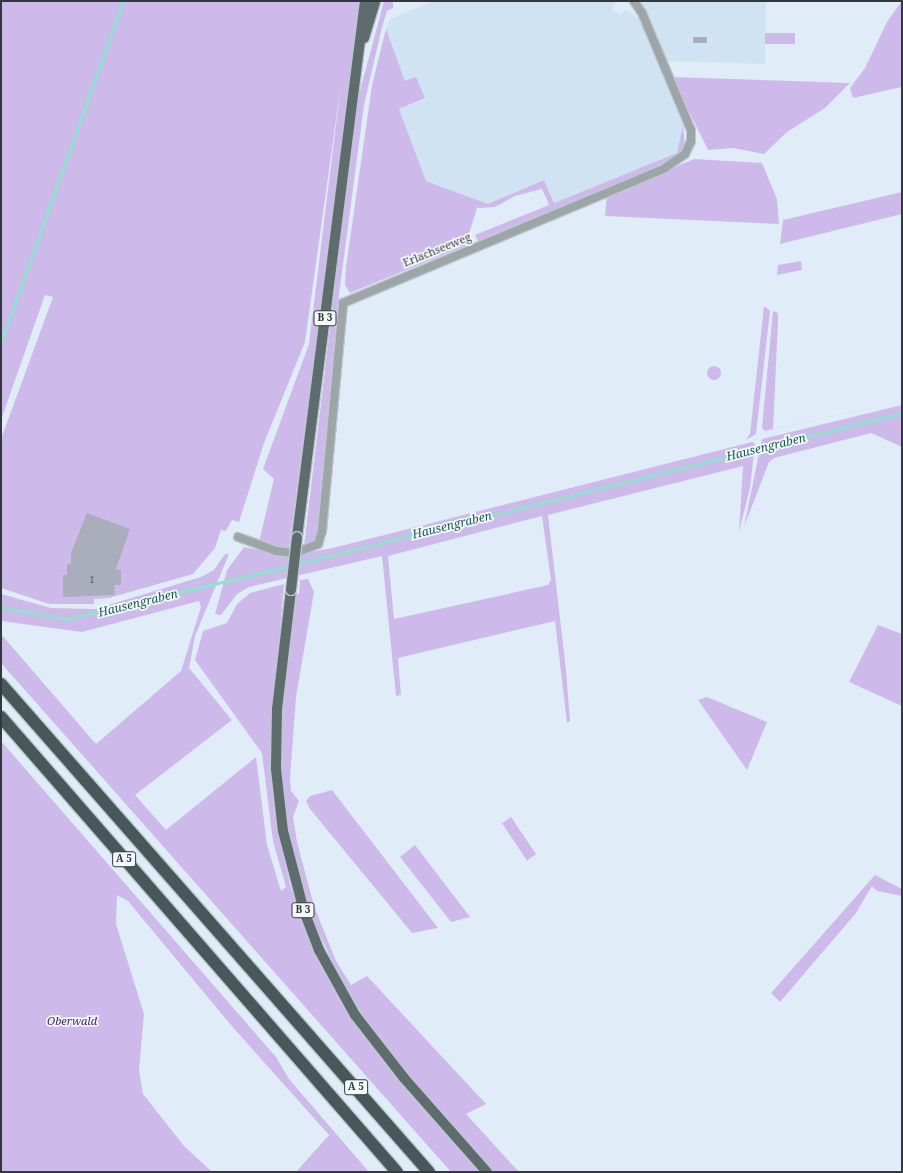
<!DOCTYPE html>
<html>
<head>
<meta charset="utf-8">
<style>
  body { margin:0 }
  #map { position:relative; width:903px; height:1173px; overflow:hidden; background:#e0edf8; font-family:"Noto Serif",serif }
  div>[style] { position:absolute }
  [style*='--x'] { left:calc(var(--x)*1px); top:calc(var(--y)*1px); width:calc(var(--w)*1px); rotate:calc(var(--a)*1deg) }
  .built>* { inset:0; background:#cfe3f3 }
  .green>* { inset:0; background:#cdbaea; transform-origin:0 0 }
  .round { border-radius:50% }
  .stream>* { height:2.5px; margin:-1.25px; padding:0 1.25px; transform-origin:1.25px; border-radius:1.25px; background:#8fe3ce }
  .building>* { inset:0; background:#aaaebc; transform-origin:0 0 }
  .roads { filter:drop-shadow(1px 0 #bdc9d2) drop-shadow(-1px 0 #bdc9d2) drop-shadow(0 1px #bdc9d2) drop-shadow(0 -1px #bdc9d2) }
  .street>* { height:8px; margin:-4px; padding:0 4px; transform-origin:4px; border-radius:4px; background:#9ea5a7 }
  .primary>* { height:10px; margin:-5px; padding:0 5px; transform-origin:5px; border-radius:5px; background:#5e6c6e }
  .highway>* { height:12px; margin:-6px; padding:0 6px; transform-origin:6px; border-radius:6px; background:#48585a }
  .bridges { filter:drop-shadow(1px 0 #bdc9d2) drop-shadow(-1px 0 #bdc9d2) drop-shadow(0 1px #bdc9d2) drop-shadow(0 -1px #bdc9d2) }
  .primary-bridge>* { height:10px; margin:-5px; padding:0 5px; transform-origin:5px; border-radius:5px; background:#5e6c6e }
  span { translate:-50% -50%; white-space:nowrap; text-align:center; line-height:1.15; -webkit-text-stroke:3.5px #f4f9fd; paint-order:stroke }
  .number-label { font-size:9px; color:#50565c }
  .number-label span { -webkit-text-stroke-width:0 }
  .shield-label span { padding:1px 3px; background:#f4f9fd; border:1px solid; border-radius:3px; -webkit-text-stroke-width:0 }
  .shield-label { font-size:10px; color:#32383c; font-weight:700 }
  .street-label { font-size:11px; color:#32383c }
  .park-label { font-size:11px; color:#452268; font-style:italic }
  .water-label { font-size:12px; color:#175c4e; font-style:italic }
  .frame { position:absolute; inset:0; border:2px solid #32383c; pointer-events:none }
</style>
</head>
<body>
<div id="map">
  <div class="built">
    <i style="clip-path:polygon(434px 1px,616px 1px,612px 9px,620px 15px,626px 9px,639px 19px,683px 125px,677px 153px,554px 203px,544px 180px,488px 204px,426px 181px,399px 109px,425px 99px,405px 81px,386px 29px,390px 19px)"></i>
    <i style="clip-path:polygon(640px 1px,766px 1px,765px 64px,665px 61px)"></i>
  </div>
  <div class="green">
    <i style="clip-path:polygon(1px 1px,360px 1px,289px 550px,259px 542px,274px 479px,263px 469px,309px 344px,341px 84px,305px 342px,264px 443px,239px 522px,232px 520px,226px 531px,221px 530px,215px 548px,193px 574px,109px 598px,94px 599px,94px 604px,49px 604px,1px 588px,1px 439px,53px 297px,45px 295px,1px 420px)"></i>
    <i style="clip-path:polygon(384px 1px,393px 1px,393px 8px,387px 11px,382px 27px,364px 105px,337px 310px,319px 532px,312px 542px,304px 546px,357px 102px)"></i>
    <i style="clip-path:polygon(902px 1px,902px 87px,853px 98px,850px 88px,865px 68px,888px 20px)"></i>
    <i style="clip-path:polygon(386px 29px,405px 81px,416px 77px,425px 98px,399px 109px,426px 181px,488px 204px,544px 180px,554px 203px,677px 153px,683px 125px,685px 147px,666px 163px,478px 241px,475px 235px,549px 205px,542px 189px,515px 196px,495px 207px,477px 208px,465px 246px,350px 293px,345px 285px,346px 267px,372px 85px)"></i>
    <i style="left:795px;top:33px;width:11px;height:30px;rotate:90deg"></i>
    <i style="clip-path:polygon(672px 77px,850px 83px,825px 108px,787px 132px,764px 154px,733px 148px,708px 150px)"></i>
    <i style="clip-path:polygon(694px 159px,762px 163px,777px 199px,779px 224px,605px 216px,607px 196px)"></i>
    <i style="clip-path:polygon(902px 192px,902px 214px,780px 244px,783px 220px)"></i>
    <i style="clip-path:polygon(801px 261px,802px 270px,777px 275px,778px 265px)"></i>
    <i style="clip-path:polygon(764px 306px,770px 311px,756px 434px,746px 440px,750px 434px)"></i>
    <i style="clip-path:polygon(773px 311px,778px 313px,778px 322px,773px 429px,902px 401px,765px 431px,762px 428px)"></i>
    <i class="round" style="left:707px;top:366px;width:14px;height:14px"></i>
    <i style="clip-path:polygon(902px 405px,902px 447px,871px 433px,774px 458px,769px 462px,744px 527px,762px 439px)"></i>
    <i style="clip-path:polygon(evenodd,752px 442px,755px 444px,750px 488px,739px 532px,743px 466px,548px 515px,566px 670px,570px 721px,567px 723px,555px 621px,398px 658px,401px 695px,396px 696px,382px 556px,249px 587px,237px 594px,221px 615px,215px 614px,227px 570px,244px 547px,288px 556px,333px 548px,752px 442px,542px 516px,551px 580px,548px 585px,394px 619px,388px 556px,542px 516px)"></i>
    <i style="clip-path:polygon(225px 554px,229px 554px,195px 636px,189px 668px,232px 720px,135px 795px,166px 830px,256px 757px,267px 845px,281px 891px,286px 887px,273px 841px,262px 753px,195px 660px,203px 631px,227px 623px,237px 604px,250px 593px,284px 584px,270px 755px,275px 818px,290px 885px,299px 910px,362px 1033px,481px 1172px,451px 1172px,1px 663px,1px 634px,96px 744px,181px 671px,201px 607px,199px 601px,82px 632px,1px 621px,1px 594px,51px 608px,95px 609px,201px 577px,214px 570px)"></i>
    <i style="clip-path:polygon(308px 579px,314px 592px,296px 697px,290px 778px,291px 791px,299px 801px,293px 817px,297px 842px,314px 906px,336px 961px,351px 985px,367px 976px,486px 1104px,466px 1114px,519px 1172px,493px 1172px,407px 1075px,349px 996px,309px 912px,287px 826px,281px 768px,282px 700px,295px 594px,299px 594px,300px 580px)"></i>
    <i style="clip-path:polygon(878px 625px,902px 634px,902px 706px,849px 682px)"></i>
    <i style="clip-path:polygon(707px 697px,767px 722px,747px 770px,698px 700px)"></i>
    <i style="clip-path:polygon(1px 741px,276px 1057px,289px 1079px,369px 1172px,296px 1172px,329px 1135px,230px 1024px,128px 901px,117px 895px,116px 924px,144px 1014px,139px 1070px,143px 1094px,184px 1146px,212px 1172px,1px 1172px)"></i>
    <i style="clip-path:polygon(332px 790px,435px 924px,438px 928px,412px 933px,310px 809px,306px 801px,310px 796px)"></i>
    <i style="left:511px;top:817px;width:45px;height:11px;rotate:56deg"></i>
    <i style="clip-path:polygon(415px 845px,470px 917px,451px 922px,400px 857px)"></i>
    <i style="clip-path:polygon(875px 875px,902px 889px,902px 896px,877px 891px,872px 886px,856px 913px,780px 1002px,771px 993px)"></i>
  </div>
  <div class="stream">
    <i style="--x:1;--y:342;--w:362;--a:-70.3"></i>
    <i style="--x:297;--y:564;--w:624;--a:-14.01"></i>
    <i style="--x:1;--y:607;--w:66;--a:10.5"></i>
    <i style="--x:66;--y:619;--w:230;--a:-13.3"></i>
  </div>
  <div class="building">
    <i style="left:693px;top:37px;width:14px;height:6px"></i>
    <i style="clip-path:polygon(87px 513px,130px 529px,116px 569px,121px 570px,121px 585px,114px 585px,115px 595px,63px 597px,63px 575px,67px 575px,67px 564px,71px 564px,71px 553px)"></i>
  </div>
  <div class="roads">
    <div class="street">
      <i style="--x:238;--y:537;--w:40;--a:20.2"></i>
      <i style="--x:276;--y:551;--w:19;--a:6"></i>
      <i style="--x:295;--y:553;--w:25;--a:-21"></i>
      <i style="--x:318;--y:544;--w:14;--a:-73"></i>
      <i style="--x:322;--y:531;--w:229;--a:-84.7"></i>
      <i style="--x:343;--y:303;--w:349;--a:-22.7"></i>
      <i style="--x:665;--y:168;--w:24;--a:-35"></i>
      <i style="--x:685;--y:154;--w:14;--a:-65"></i>
      <i style="--x:691;--y:141;--w:11;--a:-90"></i>
      <i style="--x:691;--y:130;--w:127;--a:-112.7"></i>
      <i style="--x:642;--y:13;--w:14;--a:-124"></i>
    </div>
    <div class="primary">
      <i style="--x:364;--y:38;--w:39;--a:-73"></i>
      <i style="--x:297;--y:537;--w:540;--a:-82.77"></i>
      <i style="--x:291;--y:590;--w:120;--a:96.7"></i>
      <i style="--x:277;--y:709;--w:60;--a:91"></i>
      <i style="--x:276;--y:769;--w:62;--a:83.6"></i>
      <i style="--x:283;--y:831;--w:83;--a:75.3"></i>
      <i style="--x:304;--y:911;--w:42;--a:69"></i>
      <i style="--x:319;--y:950;--w:74;--a:61"></i>
      <i style="--x:355;--y:1015;--w:80;--a:52.1"></i>
      <i style="--x:404;--y:1078;--w:125;--a:48.6"></i>
    </div>
    <div class="highway">
      <i style="--x:1;--y:684;--w:649;--a:48.75"></i>
      <i style="--x:1;--y:717;--w:603;--a:48.97"></i>
    </div>
  </div>
  <div class="bridges">
    <div class="primary-bridge">
      <i style="--x:291;--y:590;--w:53;--a:-83.5"></i>
    </div>
  </div>
  <div class="number-label">
    <span style="left:92px;top:580px">1</span>
  </div>
  <div class="shield-label">
    <span style="left:325px;top:318px">B 3</span>
    <span style="left:124px;top:859px">A 5</span>
    <span style="left:303px;top:910px">B 3</span>
    <span style="left:356px;top:1087px">A 5</span>
  </div>
  <div class="street-label">
    <span style="left:437px;top:250px;rotate:-22deg">Erlachseeweg</span>
  </div>
  <div class="park-label">
    <span style="left:72px;top:1021px">Oberwald</span>
  </div>
  <div class="water-label">
    <span style="left:766px;top:447px;rotate:-14deg">Hausengraben</span>
    <span style="left:452px;top:525px;rotate:-14deg">Hausengraben</span>
    <span style="left:138px;top:603px;rotate:-14deg">Hausengraben</span>
  </div>
  <div class="frame"></div>
</div>
</body>
</html>
